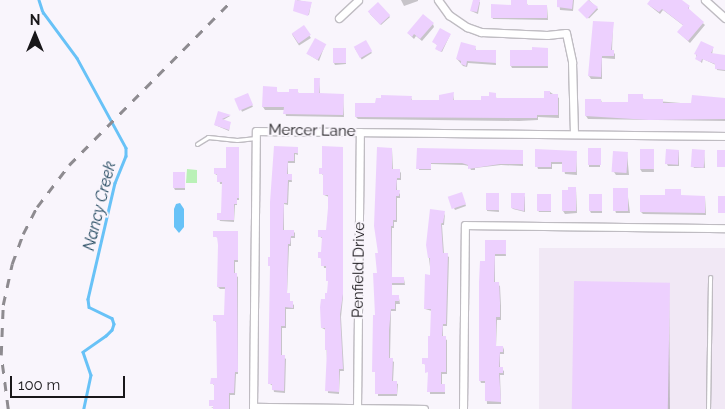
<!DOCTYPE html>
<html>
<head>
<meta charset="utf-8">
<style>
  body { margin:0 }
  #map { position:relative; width:725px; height:409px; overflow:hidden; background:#f9f5fc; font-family:Raleway,sans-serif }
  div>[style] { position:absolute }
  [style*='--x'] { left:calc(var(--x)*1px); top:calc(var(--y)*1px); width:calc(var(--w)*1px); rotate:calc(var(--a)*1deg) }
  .built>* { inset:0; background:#f1e8f5; transform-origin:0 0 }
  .green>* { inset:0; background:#baf1b7 }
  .water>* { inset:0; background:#68c2f7 }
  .shadow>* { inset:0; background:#0003; transform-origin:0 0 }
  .stream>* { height:2.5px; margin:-1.25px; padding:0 1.25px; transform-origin:1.25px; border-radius:1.25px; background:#68c2f7 }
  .building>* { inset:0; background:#edd0fe; transform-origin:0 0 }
  .roads { filter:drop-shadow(1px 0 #bfbcc2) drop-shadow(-1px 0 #bfbcc2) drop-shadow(0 1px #bfbcc2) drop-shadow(0 -1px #bfbcc2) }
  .lane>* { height:3px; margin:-1.5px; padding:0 1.5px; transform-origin:1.5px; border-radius:1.5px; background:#fff }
  .street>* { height:7px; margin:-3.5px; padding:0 3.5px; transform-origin:3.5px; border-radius:3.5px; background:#fff }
  .rail>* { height:2.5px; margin-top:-1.25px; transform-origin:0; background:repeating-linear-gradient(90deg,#8e8b90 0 9px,transparent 0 18px) }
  span { translate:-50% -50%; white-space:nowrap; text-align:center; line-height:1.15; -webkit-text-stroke:4px #f9f5fc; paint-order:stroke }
  .street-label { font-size:15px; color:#19171a }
  .water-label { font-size:16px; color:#21475e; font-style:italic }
  .north { position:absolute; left:10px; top:10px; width:50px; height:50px; -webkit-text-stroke:4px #f9f5fc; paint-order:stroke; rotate:0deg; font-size:14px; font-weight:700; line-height:20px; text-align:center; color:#19171a }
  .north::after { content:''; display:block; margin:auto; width:18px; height:22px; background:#19171a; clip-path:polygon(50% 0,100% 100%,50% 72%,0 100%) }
  .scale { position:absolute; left:10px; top:376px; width:115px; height:22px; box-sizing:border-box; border:2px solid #19171a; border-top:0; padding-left:6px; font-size:15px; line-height:18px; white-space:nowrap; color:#19171a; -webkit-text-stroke:4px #f9f5fc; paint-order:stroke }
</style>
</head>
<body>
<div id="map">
  <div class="built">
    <i style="left:539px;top:248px;width:186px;height:161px"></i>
  </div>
  <div class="green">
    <i style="clip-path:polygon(187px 169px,197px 170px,197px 183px,186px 183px)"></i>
  </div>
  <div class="water">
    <i style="clip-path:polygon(180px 203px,184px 209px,184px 227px,179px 233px,174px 227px,174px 209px,176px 204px)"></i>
  </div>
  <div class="shadow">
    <i style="clip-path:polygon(297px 0,311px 3px,309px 15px,294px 10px)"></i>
    <i style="clip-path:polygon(401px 0,418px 0,418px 1px,404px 6px)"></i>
    <i style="clip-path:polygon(474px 0,480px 2px,478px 14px,471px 11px)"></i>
    <i style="clip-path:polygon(559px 0,574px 0,573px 11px,560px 10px)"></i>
    <i style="left:589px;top:0;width:13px;height:13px;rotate:45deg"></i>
    <i style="clip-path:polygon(652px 0,679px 0,689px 7px,689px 11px,705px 25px,690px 43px,678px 32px,684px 26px,663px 10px,660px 14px,650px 6px,649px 4px)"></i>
    <i style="clip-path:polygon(526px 1px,528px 6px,547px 6px,548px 20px,493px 19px,492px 17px)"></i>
    <i style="clip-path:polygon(370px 14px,389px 16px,390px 17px,381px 25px)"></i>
    <i style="clip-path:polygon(613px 23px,612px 51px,615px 54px,615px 59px,602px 58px,602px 79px,591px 79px,589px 76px)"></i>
    <i style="clip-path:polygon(433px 24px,434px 27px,422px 41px,416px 36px,414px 39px,408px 33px)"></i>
    <i style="left:304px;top:27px;width:13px;height:14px;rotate:58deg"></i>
    <i style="clip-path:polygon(450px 35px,442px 52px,438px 50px,438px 46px,434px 42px)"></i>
    <i style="left:365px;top:42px;width:13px;height:12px;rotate:58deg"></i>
    <i style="clip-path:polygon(325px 45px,319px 61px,308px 54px)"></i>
    <i style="clip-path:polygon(475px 47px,476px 51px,495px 51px,496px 65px,468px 63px,467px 67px,463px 66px,457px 59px)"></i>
    <i style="clip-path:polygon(713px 48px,712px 55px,725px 56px,725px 71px,717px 70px,716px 65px,703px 59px,702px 63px,697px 59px,696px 54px)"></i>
    <i style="clip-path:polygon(345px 49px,346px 64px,335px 65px,334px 63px)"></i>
    <i style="clip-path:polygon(547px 49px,548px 68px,512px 68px,511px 66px)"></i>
    <i style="clip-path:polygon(319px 79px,320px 94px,343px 95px,344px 117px,286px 116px,285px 110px,265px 110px,263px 107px,276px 88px,278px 94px,290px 94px,297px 90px,299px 94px,315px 94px)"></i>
    <i style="clip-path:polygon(550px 92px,559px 98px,559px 118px,538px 117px,538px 120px,519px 121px,358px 119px,356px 117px,377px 104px,411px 97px,412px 101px,440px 101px,453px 94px,454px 101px,482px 102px,495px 94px,497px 100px,545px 99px)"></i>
    <i style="left:247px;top:94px;width:14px;height:12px;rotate:65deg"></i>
    <i style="clip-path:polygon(642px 96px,644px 100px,693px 104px,725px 99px,725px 121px,588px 119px,586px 116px,601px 100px,602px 103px,629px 104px)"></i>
    <i style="clip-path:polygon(219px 113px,230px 116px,223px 120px,230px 123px,229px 131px,215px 125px)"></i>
    <i style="clip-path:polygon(238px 148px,239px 200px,237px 200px,237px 205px,235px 205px,234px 222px,220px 221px,219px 219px,223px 215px,223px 184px,220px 184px,219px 176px,215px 174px,227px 169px)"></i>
    <i style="clip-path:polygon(297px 148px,298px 155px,295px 154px,295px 163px,288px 163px,288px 175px,291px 175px,292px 182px,289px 182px,288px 205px,284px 204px,284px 231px,293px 231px,295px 233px,295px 238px,291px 238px,291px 246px,289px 246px,287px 294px,290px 297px,290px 302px,294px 305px,294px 309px,286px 309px,286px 328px,282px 328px,282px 356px,286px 359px,285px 393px,274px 392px,273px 386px,270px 384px,269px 370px,273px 169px)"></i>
    <i style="clip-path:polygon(342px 148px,343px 297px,341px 317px,344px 371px,340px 371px,339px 394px,328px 393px,326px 330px,322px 328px,329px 284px,327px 268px,324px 268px,323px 260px,319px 257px,323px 253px,323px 239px,319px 236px,327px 232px,329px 197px,324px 195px,325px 176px,320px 173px)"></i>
    <i style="clip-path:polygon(392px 149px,393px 170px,399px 170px,401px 173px,401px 180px,397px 180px,397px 191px,400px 194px,400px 198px,397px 198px,397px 222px,394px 222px,394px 228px,392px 228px,392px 278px,404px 279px,405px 285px,392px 285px,392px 296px,398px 296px,399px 298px,400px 304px,396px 304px,396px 311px,391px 311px,390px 359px,394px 362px,393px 382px,398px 384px,397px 396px,378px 396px,376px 316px,378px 275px)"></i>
    <i style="clip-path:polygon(418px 149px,523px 151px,523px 166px,501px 165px,475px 168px,475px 170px,471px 170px,469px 166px,464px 165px,431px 164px,431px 170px,419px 170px)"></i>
    <i style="left:589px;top:149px;width:11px;height:18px"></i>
    <i style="clip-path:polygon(653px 151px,654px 172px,642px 172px,640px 169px)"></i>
    <i style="clip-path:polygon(679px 151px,679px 166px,668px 166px,667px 164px)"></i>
    <i style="clip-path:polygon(704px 151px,705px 168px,694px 168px,693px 166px)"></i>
    <i style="clip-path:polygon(576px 152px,577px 175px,565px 174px,563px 164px,552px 164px,552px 169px,538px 169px,537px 166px)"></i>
    <i style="clip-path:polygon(627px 153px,629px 175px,616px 175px,614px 172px)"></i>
    <i style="clip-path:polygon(185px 173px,185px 190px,175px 190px,174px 188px)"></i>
    <i style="clip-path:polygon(576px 189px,577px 213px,565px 214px,563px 211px)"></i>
    <i style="clip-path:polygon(627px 189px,630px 213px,616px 213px,615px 210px)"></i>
    <i style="clip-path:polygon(680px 191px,681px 197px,705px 197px,706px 215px,643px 214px,641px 212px,667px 196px)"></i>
    <i style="clip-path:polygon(498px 194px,499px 212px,487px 211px,487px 210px)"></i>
    <i style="clip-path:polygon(462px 195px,466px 206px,455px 210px,454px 208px)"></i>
    <i style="clip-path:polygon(550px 195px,551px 212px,539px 212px,538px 210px)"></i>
    <i style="clip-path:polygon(525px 196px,525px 212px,513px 209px,512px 208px)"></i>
    <i style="clip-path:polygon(602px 196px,602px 213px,591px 213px,590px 211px)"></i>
    <i style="clip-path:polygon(445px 213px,444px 225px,442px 225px,444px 254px,449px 257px,447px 326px,443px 326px,443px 338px,447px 340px,447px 374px,442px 374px,442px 385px,445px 388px,445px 394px,430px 394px,429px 375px,423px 360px,429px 360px,431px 337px,432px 311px,425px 309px,431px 276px,429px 258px)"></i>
    <i style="clip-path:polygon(237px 232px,238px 262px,235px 262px,235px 275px,238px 277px,238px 374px,236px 374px,235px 395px,230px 395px,230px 409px,215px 409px,211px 407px,220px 408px,215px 401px,215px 386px,212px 383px,218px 379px,217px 323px,214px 320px,225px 316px,226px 289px,220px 289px,218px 287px,219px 239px,215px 236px)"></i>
    <i style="clip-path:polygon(505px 241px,506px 256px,495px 256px,495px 283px,500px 286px,501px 306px,501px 320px,497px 320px,496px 347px,503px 347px,504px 350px,504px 354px,500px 354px,500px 368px,504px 371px,504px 375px,500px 375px,501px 404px,487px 404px,486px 383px,481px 383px,480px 380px,486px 263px)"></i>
    <i style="clip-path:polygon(669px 283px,670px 409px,574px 409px)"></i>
  </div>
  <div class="stream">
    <i style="--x:39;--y:0;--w:13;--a:72"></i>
    <i style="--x:43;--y:12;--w:57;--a:53.5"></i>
    <i style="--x:77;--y:58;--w:102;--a:61.4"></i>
    <i style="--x:126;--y:148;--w:8;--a:90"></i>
    <i style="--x:126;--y:156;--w:29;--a:112"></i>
    <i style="--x:115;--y:183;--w:119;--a:103.1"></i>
    <i style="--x:88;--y:299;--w:8;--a:83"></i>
    <i style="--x:89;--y:307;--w:25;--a:26"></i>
    <i style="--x:112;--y:318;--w:6;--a:72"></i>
    <i style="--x:114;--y:324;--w:6;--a:108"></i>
    <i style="--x:112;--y:330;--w:8;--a:135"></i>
    <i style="--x:106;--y:336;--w:28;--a:145"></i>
    <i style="--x:83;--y:352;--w:24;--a:71"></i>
    <i style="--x:91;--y:375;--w:35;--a:102"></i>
  </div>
  <div class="building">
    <i style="clip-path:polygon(295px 0,312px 2px,308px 16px,293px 11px)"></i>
    <i style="clip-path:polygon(473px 0,480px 0,477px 12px,470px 11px)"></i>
    <i style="clip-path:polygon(511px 0,527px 0,527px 5px,547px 5px,547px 18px,491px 18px,491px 4px,511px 5px)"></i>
    <i style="clip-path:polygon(557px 0,573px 0,572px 9px,557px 7px)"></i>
    <i style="clip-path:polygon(588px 0,598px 7px,587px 19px,578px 10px)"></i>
    <i style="clip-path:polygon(650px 0,682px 0,690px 6px,688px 8px,704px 22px,688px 41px,677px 32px,683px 25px,662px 9px,659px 12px,647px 4px)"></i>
    <i style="left:378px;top:2px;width:18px;height:14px;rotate:47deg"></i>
    <i style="clip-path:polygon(423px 14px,434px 23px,420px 39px,414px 34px,412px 37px,407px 33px)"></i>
    <i style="clip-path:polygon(593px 21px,614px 22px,611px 50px,614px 50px,614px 56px,602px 56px,601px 77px,588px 76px)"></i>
    <i style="left:304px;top:25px;width:12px;height:15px;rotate:55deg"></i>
    <i style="clip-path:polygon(440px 28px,451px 34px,441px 52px,435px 49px,437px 45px,432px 42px)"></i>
    <i style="left:315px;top:38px;width:13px;height:18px;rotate:29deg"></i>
    <i style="left:366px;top:40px;width:13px;height:14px;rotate:61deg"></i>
    <i style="clip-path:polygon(701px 41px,714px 47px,711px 53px,725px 55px,725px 70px,715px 69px,715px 64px,702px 59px,701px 62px,695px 59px,697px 55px,694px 54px)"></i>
    <i style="clip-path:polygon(461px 42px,476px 46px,475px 50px,496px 50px,496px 63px,467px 61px,466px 66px,461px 64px,461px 61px,456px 59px)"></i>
    <i style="clip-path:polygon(532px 47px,548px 48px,548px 66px,510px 66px,510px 50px,532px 50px)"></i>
    <i style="left:346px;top:48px;width:15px;height:13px;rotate:90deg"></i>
    <i style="clip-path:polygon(314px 78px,320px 78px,319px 93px,344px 94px,343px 115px,283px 114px,284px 107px,262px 107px,263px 86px,277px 87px,277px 92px,289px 92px,289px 89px,298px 89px,298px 93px,314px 93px)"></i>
    <i style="clip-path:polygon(544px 91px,550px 91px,550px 94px,558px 94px,558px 115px,537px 115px,537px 118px,517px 118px,355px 117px,355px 103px,375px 103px,376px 98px,381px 98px,381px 95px,412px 96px,411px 100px,439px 100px,439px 95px,454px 92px,453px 100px,481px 100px,481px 96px,489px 96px,489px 92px,496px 93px,496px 98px,544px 98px)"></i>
    <i style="left:248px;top:93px;width:13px;height:15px;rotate:67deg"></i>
    <i style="clip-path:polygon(628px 94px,643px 94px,643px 99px,663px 99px,663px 103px,691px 103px,692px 95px,725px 98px,725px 119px,649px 120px,585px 116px,585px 99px,601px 99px,601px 102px,628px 102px)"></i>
    <i style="clip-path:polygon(218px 111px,231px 115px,222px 119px,231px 122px,229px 130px,214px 125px)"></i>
    <i style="clip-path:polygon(274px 146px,298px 147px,298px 153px,294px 153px,294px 161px,288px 161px,287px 174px,292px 174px,292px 180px,288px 180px,287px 203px,284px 203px,283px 230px,294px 230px,294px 236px,291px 236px,290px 244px,288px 244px,287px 293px,290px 293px,290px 301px,293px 301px,293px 308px,285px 307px,285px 326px,281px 326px,281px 355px,285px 355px,284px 391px,272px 390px,272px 384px,268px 384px,270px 266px,268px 266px,268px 257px,270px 257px,270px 202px)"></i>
    <i style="clip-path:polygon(322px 146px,343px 147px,343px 294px,340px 314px,343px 369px,339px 369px,339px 392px,325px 391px,327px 350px,325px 350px,325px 328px,321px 328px,320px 307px,321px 299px,325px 299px,325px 293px,327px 293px,328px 281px,326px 281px,326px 266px,321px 266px,321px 258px,318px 258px,318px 252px,321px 252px,322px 237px,318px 237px,318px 230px,326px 230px,328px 208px,328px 195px,323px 195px,323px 174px,319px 174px,319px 168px,322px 168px)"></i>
    <i style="clip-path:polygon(226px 147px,239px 147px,239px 198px,237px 198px,237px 204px,234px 204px,234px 220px,217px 220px,217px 213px,221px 213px,222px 182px,217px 182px,217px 174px,214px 174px,214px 168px,226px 168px)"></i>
    <i style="clip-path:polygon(377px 147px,392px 148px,392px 169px,400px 169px,400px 178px,397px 178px,396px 190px,400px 190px,399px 196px,396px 196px,396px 220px,393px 220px,393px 226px,391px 226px,392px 277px,404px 277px,404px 283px,392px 283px,392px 295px,399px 295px,399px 301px,395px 301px,395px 309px,391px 309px,389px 330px,389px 358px,393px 358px,392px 381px,397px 381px,397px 394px,375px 394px,375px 372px,372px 372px,373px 315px,375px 315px,373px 273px,377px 273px,375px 253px,378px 253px,374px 226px)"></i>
    <i style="clip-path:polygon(417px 148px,523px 150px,523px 164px,500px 164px,468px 169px,468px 165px,462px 163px,431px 163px,431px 169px,416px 169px)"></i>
    <i style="left:588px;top:148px;width:13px;height:17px"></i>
    <i style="clip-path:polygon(535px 149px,577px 151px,576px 172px,562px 172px,562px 162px,551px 162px,551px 167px,535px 167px)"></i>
    <i style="left:640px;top:149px;width:14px;height:20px"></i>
    <i style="left:666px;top:149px;width:13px;height:15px;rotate:4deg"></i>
    <i style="left:692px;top:149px;width:13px;height:18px;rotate:4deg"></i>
    <i style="left:717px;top:150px;width:8px;height:17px"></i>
    <i style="left:613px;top:151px;width:15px;height:21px;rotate:4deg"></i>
    <i style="left:173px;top:172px;width:12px;height:16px"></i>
    <i style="clip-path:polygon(568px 187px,576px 187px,576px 211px,562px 211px,562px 190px,568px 190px)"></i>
    <i style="left:613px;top:188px;width:15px;height:23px"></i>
    <i style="clip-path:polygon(665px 189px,681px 189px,681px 195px,705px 196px,705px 213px,640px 212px,640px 195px,665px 195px)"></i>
    <i style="left:462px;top:192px;width:13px;height:15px;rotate:72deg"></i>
    <i style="left:486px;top:193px;width:13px;height:17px"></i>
    <i style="clip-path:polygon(511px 193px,525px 193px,524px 211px,511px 208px)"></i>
    <i style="left:537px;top:194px;width:14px;height:17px"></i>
    <i style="left:589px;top:194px;width:13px;height:17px"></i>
    <i style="left:718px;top:196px;width:7px;height:17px"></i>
    <i style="clip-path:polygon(430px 209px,445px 211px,443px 223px,441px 223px,443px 253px,448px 253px,446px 324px,443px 324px,442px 336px,446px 336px,446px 372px,441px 372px,441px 384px,445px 384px,445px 392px,427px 392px,428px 372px,425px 373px,425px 364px,422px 364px,422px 358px,428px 358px,428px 336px,430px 336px,431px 309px,424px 309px,425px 274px,430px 275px,430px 258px,428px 258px,426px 245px)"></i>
    <i style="clip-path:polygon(213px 231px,238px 231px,238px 260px,234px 260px,234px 273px,237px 273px,238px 372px,235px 372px,234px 393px,229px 393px,229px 409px,213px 409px,213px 406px,209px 406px,209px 400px,214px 400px,214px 384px,210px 384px,211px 378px,217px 378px,216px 321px,213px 321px,213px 315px,224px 315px,225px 287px,217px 287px,218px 245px,217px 237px,213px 237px)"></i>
    <i style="clip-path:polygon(485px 240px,506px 240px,506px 254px,495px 254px,494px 282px,499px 282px,500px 303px,500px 317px,496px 317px,496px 346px,503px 346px,503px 352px,500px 352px,499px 367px,503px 367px,503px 373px,499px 373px,501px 402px,485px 401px,485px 381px,479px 381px,479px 282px,480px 261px,485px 261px)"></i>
    <i style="left:574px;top:281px;width:96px;height:128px;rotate:1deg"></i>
  </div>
  <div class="roads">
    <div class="lane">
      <i style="--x:197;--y:144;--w:13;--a:-32"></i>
      <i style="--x:208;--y:137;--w:29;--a:6"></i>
      <i style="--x:237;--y:140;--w:19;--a:-6"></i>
      <i style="--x:708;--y:409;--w:132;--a:-89.1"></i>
    </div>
    <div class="street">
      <i style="--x:438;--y:0;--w:19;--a:54"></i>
      <i style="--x:449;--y:15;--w:22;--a:34"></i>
      <i style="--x:467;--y:27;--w:15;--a:20"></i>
      <i style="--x:481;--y:32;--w:66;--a:2.6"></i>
      <i style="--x:547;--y:35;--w:19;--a:-6"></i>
      <i style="--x:566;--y:33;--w:30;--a:78"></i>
      <i style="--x:572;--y:62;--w:72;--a:88.4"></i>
      <i style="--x:705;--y:0;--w:27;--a:42"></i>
      <i style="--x:339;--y:18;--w:26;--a:-43"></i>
      <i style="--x:357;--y:409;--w:277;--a:-89.4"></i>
      <i style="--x:424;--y:409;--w:171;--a:-179.3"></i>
      <i style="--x:253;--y:407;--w:276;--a:-89.4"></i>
      <i style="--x:256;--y:131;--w:469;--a:0.6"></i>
      <i style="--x:463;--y:409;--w:184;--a:-89.4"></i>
      <i style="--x:465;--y:225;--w:260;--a:0.7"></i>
    </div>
  </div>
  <div class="rail">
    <i style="--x:8;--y:409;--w:54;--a:-97.4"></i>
    <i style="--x:1;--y:355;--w:50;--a:-87.7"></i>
    <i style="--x:3;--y:305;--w:42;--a:-77.6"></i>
    <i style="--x:12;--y:264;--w:32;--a:-70"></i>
    <i style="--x:23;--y:234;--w:30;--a:-63"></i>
    <i style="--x:37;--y:207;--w:53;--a:-52.7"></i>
    <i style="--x:69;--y:165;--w:232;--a:-45.3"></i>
  </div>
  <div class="street-label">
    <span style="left:312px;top:131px;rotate:1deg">Mercer Lane</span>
    <span style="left:359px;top:270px;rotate:-89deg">Penfield Drive</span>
  </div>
  <div class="water-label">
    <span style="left:100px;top:206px;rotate:-76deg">Nancy Creek</span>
  </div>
  <div class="north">N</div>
  <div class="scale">100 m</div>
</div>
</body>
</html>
